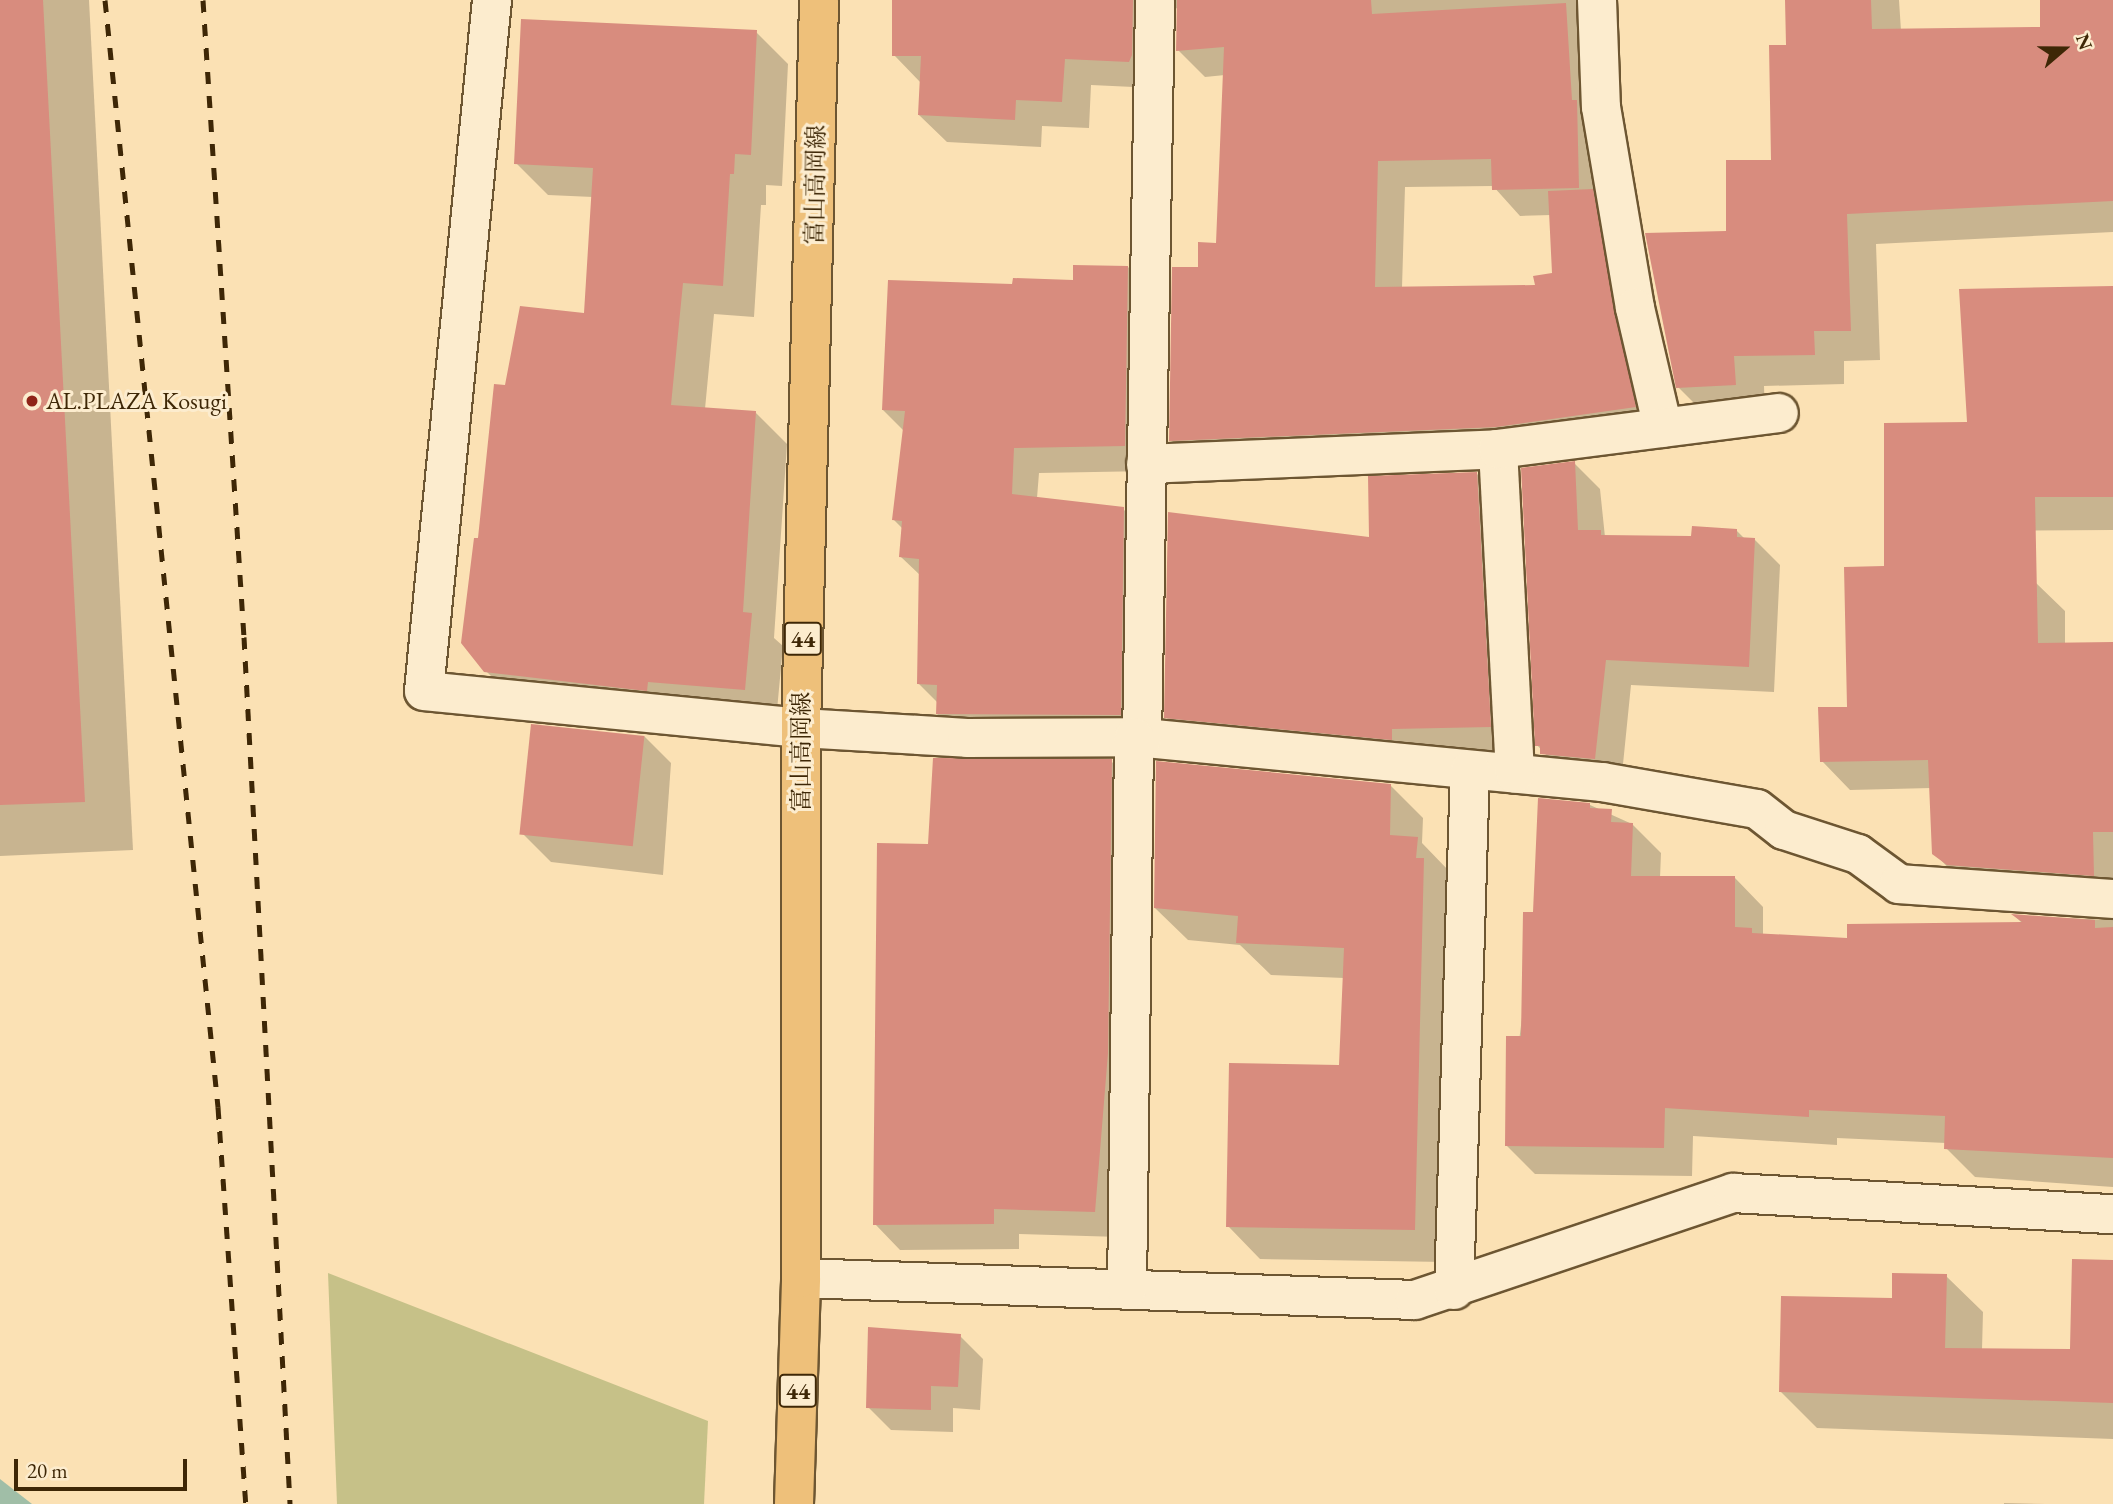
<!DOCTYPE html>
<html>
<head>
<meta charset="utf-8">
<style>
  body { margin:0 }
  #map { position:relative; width:2113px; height:1504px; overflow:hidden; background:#fbe1b4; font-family:"EB Garamond","Noto Serif JP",serif }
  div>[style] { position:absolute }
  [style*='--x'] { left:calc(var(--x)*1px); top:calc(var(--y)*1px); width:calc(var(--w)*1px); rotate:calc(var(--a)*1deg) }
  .green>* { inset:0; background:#c6c188 }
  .water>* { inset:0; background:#a0bea7 }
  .shadow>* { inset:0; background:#0003 }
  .building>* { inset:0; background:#d88c7e; transform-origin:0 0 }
  .roads { filter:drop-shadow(2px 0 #6d5632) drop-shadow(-2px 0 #6d5632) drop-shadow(0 2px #6d5632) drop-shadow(0 -2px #6d5632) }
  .minor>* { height:38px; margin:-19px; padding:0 19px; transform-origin:19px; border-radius:19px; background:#fcecce }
  .major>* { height:38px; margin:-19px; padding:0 19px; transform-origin:19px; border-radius:19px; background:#eec07a }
  .rail>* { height:5px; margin-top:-2.5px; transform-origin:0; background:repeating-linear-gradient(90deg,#3e2706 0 12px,transparent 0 24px) }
  .dots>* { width:19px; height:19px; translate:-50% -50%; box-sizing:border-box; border:4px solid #fcecce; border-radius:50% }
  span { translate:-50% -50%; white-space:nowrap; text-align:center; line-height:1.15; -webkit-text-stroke:6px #fcecce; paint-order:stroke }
  .shield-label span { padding:2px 5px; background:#fcecce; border:2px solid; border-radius:5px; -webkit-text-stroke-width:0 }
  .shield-label { font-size:23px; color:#3e2706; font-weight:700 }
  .street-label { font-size:24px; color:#3e2706 }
  .poi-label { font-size:24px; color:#3e2706 }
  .left { translate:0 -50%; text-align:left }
  .north { position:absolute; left:2029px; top:14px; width:70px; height:70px; -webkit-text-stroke:5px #fcecce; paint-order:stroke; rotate:70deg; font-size:19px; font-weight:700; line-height:28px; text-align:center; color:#3e2706 }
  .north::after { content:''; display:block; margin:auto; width:24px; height:32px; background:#3e2706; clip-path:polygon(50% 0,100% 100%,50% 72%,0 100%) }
  .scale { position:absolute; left:14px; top:1459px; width:173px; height:32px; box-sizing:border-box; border:4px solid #3e2706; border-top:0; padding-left:9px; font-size:21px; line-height:24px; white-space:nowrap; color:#3e2706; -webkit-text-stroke:5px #fcecce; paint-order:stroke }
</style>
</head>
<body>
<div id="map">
  <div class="green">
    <i style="clip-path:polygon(328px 1273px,708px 1421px,704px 1504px,337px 1504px)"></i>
  </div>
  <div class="water">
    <i style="clip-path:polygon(0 1479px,32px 1504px,0 1504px)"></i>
  </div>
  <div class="shadow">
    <i style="clip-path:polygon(0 0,89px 0,133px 850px,0 856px)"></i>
    <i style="clip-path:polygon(evenodd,894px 0,1591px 0,1662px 434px,1198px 467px,1171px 440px,1199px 269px,1217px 244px,1225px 75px,1205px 77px,1178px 50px,1177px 8px,1162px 16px,1155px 88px,1091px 85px,1089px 128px,1042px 126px,1041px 147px,947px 142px,919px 115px,921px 83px,894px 55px,894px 0,1493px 186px,1520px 216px,1551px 215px,1554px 275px,1537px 286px,1402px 288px,1405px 187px,1493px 186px)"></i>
    <i style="clip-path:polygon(1786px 0,1899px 0,1901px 31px,2042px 29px,2041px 0,2113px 0,2113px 232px,1876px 244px,1880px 360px,1844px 361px,1844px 384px,1764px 386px,1765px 414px,1708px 417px,1678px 387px,1728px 233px,1773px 161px,1788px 47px)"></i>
    <i style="clip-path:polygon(756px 32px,788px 64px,782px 186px,766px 185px,766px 205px,761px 205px,754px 317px,714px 314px,705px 409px,755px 412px,787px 444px,774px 638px,783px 646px,776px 721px,518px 703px,486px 671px,480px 540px,507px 387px,585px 315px,593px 197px,548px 195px,516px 163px)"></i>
    <i style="clip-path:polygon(1128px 267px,1153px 293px,1150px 471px,1039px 473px,1037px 498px,1123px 509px,1149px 534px,1145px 740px,963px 739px,937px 714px,938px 703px,919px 684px,921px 576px,901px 557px,903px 529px,894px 520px,904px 431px,883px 410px,1014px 286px,1074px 282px)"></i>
    <i style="clip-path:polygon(2113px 288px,2113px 530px,1920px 531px,1969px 424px)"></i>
    <i style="clip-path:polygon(1574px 463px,1600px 489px,1605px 537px,1693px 538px,1736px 530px,1745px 539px,1754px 539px,1780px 565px,1774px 692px,1631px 685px,1621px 784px,1568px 779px,1537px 745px)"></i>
    <i style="clip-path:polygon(1477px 474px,1501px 498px,1514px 751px,1416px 752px,1190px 742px,1166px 717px,1371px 539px)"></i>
    <i style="clip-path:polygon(2036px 583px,2065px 611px,2065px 644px,2113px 644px,2113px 903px,1963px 883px,1934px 853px,1931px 788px,1850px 790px,1822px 761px,1849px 708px)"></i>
    <i style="clip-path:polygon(644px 736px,671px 763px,663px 875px,551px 862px,524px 835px)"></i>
    <i style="clip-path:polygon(1111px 761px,1137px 787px,1120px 1237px,1019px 1234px,1019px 1249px,900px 1250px,875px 1224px)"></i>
    <i style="clip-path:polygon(1390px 785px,1423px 818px,1422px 843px,1449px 871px,1446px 1262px,1260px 1259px,1228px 1226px,1341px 1067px,1344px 978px,1271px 975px,1240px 945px,1188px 940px,1155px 908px)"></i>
    <i style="clip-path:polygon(1590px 805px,1632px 824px,1661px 853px,1660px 878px,1735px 878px,1763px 907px,1763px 935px,1849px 940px,2023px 924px,2015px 916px,2113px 920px,2113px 1187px,1975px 1177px,1946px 1148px,1946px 1143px,1837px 1138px,1837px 1145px,1693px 1136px,1692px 1176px,1535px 1174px,1506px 1145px,1535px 914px)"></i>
    <i style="clip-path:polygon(2113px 1262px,2113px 1439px,1817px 1428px,1780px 1391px,1894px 1300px,1946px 1276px,1983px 1312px,1982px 1350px,2072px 1350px)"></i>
    <i style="clip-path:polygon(960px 1336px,983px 1359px,980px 1410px,953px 1408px,953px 1432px,891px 1430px,868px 1407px)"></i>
    <i style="clip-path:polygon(2004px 1503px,2046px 1504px,2004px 1504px)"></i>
  </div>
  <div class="building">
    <i style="clip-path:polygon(0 0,43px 0,85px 802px,0 805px)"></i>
    <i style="clip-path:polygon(892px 0,1133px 0,1132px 55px,1129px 62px,1065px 59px,1062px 102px,1016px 100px,1015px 120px,918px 115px,921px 56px,892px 56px)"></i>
    <i style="clip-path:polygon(1177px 0,1371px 0,1372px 14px,1566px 3px,1572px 100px,1577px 100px,1579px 188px,1492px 190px,1491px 159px,1378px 161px,1375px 287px,1535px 285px,1533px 276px,1552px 273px,1548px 191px,1593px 189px,1636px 407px,1496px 427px,1169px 441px,1172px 267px,1198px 267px,1198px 242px,1216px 243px,1224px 47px,1176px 51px)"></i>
    <i style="clip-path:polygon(1785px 0,1871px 0,1872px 29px,2040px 27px,2040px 0,2113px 0,2113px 201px,1847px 214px,1851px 331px,1814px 331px,1815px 355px,1734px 356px,1736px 385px,1676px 388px,1645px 233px,1726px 231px,1726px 160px,1771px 160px,1769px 45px,1786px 45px)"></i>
    <i style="clip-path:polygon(521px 19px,757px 30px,751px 155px,735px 154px,734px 174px,730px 174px,723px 286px,683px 283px,671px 405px,756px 411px,743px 612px,752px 613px,745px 690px,648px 682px,647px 691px,484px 672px,461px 643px,474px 538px,478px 538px,494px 384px,505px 385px,520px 306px,584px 313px,593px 168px,514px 164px)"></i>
    <i style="clip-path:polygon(1073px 265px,1128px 266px,1125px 446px,1014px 448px,1012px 494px,1124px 507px,1121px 715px,936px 714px,937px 685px,917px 684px,919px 559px,899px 557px,902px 521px,892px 520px,905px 411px,882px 410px,888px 280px,1012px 284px,1013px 278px,1073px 280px)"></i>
    <i style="clip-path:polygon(2113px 286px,2113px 497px,2035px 497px,2038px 643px,2113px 642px,2113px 832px,2093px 832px,2094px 876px,1947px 865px,1932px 854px,1928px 760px,1820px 762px,1818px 707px,1847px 707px,1844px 567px,1884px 566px,1884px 423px,1967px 422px,1959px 289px)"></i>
    <i style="clip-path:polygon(1575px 461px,1578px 530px,1601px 530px,1601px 535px,1691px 536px,1692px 526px,1737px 529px,1737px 537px,1755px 538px,1749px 667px,1606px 660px,1595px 759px,1540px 754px,1540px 746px,1535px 746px,1521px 468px)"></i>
    <i style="clip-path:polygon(1477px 472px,1491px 727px,1392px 729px,1392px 740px,1164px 718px,1168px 512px,1369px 537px,1368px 476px)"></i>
    <i style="left:531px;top:724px;width:114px;height:111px;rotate:6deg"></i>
    <i style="clip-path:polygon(933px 758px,1112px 759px,1108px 1053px,1095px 1212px,994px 1209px,994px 1224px,873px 1225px,877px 843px,928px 844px)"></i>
    <i style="clip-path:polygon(1156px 761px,1391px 784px,1390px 835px,1418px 837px,1416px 858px,1424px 858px,1415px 1230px,1226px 1227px,1229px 1063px,1339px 1065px,1344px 948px,1236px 943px,1238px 916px,1154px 908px)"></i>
    <i style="clip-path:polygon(1538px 798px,1590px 803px,1590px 808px,1612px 809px,1611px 822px,1633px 823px,1631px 876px,1735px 876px,1735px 927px,1752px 928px,1752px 933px,1847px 938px,1847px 924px,2022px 922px,2011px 914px,2095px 920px,2095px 928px,2113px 927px,2113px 1158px,1944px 1149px,1945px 1116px,1809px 1110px,1809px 1117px,1665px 1108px,1664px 1148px,1505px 1146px,1506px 1036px,1521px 1036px,1523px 912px,1533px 912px)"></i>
    <i style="clip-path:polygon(2072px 1259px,2113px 1260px,2113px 1403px,1779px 1392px,1781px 1296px,1892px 1298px,1892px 1273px,1947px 1274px,1945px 1348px,2070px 1349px)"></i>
    <i style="clip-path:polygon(868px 1327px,961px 1334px,958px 1387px,931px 1386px,931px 1410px,866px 1408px)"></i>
  </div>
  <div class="roads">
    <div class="minor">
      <i style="--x:492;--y:0;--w:694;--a:95.62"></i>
      <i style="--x:424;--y:691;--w:379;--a:5.6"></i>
      <i style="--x:801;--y:728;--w:166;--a:3.4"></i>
      <i style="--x:967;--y:738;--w:167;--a:-0.3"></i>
      <i style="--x:1134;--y:737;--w:470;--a:5.5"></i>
      <i style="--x:1602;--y:782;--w:157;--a:9.9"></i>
      <i style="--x:1757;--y:809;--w:34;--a:38"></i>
      <i style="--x:1784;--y:830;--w:78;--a:18"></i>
      <i style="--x:1858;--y:854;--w:51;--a:36.2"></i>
      <i style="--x:1899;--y:884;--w:215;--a:4"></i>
      <i style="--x:1597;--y:0;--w:107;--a:87.9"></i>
      <i style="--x:1601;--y:107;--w:204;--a:80.4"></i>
      <i style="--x:1635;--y:308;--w:123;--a:76.9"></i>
      <i style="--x:1498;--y:449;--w:325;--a:87"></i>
      <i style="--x:1146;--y:464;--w:352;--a:-2.4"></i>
      <i style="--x:1498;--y:449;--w:283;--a:-7.3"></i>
      <i style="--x:1142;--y:739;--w:739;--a:-88.99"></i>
      <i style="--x:801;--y:1278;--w:614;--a:2.05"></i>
      <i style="--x:1415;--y:1300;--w:336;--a:-18.6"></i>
      <i style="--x:1733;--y:1193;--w:381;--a:3.2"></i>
      <i style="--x:1127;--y:1290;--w:553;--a:-89.27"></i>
      <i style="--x:1454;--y:1290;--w:520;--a:-88.24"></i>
    </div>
    <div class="major">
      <i style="--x:794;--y:1504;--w:226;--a:-88.2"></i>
      <i style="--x:801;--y:1278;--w:550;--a:-90"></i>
      <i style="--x:801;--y:728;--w:728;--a:-88.58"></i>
    </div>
  </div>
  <div class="rail">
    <i style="--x:105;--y:0;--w:1113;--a:84.17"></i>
    <i style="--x:218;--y:1107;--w:398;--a:86"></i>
    <i style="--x:203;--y:0;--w:638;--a:86.32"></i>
    <i style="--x:244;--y:637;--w:868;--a:86.96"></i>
  </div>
  <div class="dots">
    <i style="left:32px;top:401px;background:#8f2418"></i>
  </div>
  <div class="shield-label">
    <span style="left:803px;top:639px">44</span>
    <span style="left:798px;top:1391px">44</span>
  </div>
  <div class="street-label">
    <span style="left:815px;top:185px;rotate:-89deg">富山高岡線</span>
    <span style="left:801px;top:752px;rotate:-90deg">富山高岡線</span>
  </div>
  <div class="poi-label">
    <span class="left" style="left:46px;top:401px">AL.PLAZA Kosugi</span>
  </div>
  <div class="north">N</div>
  <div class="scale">20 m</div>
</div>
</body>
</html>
